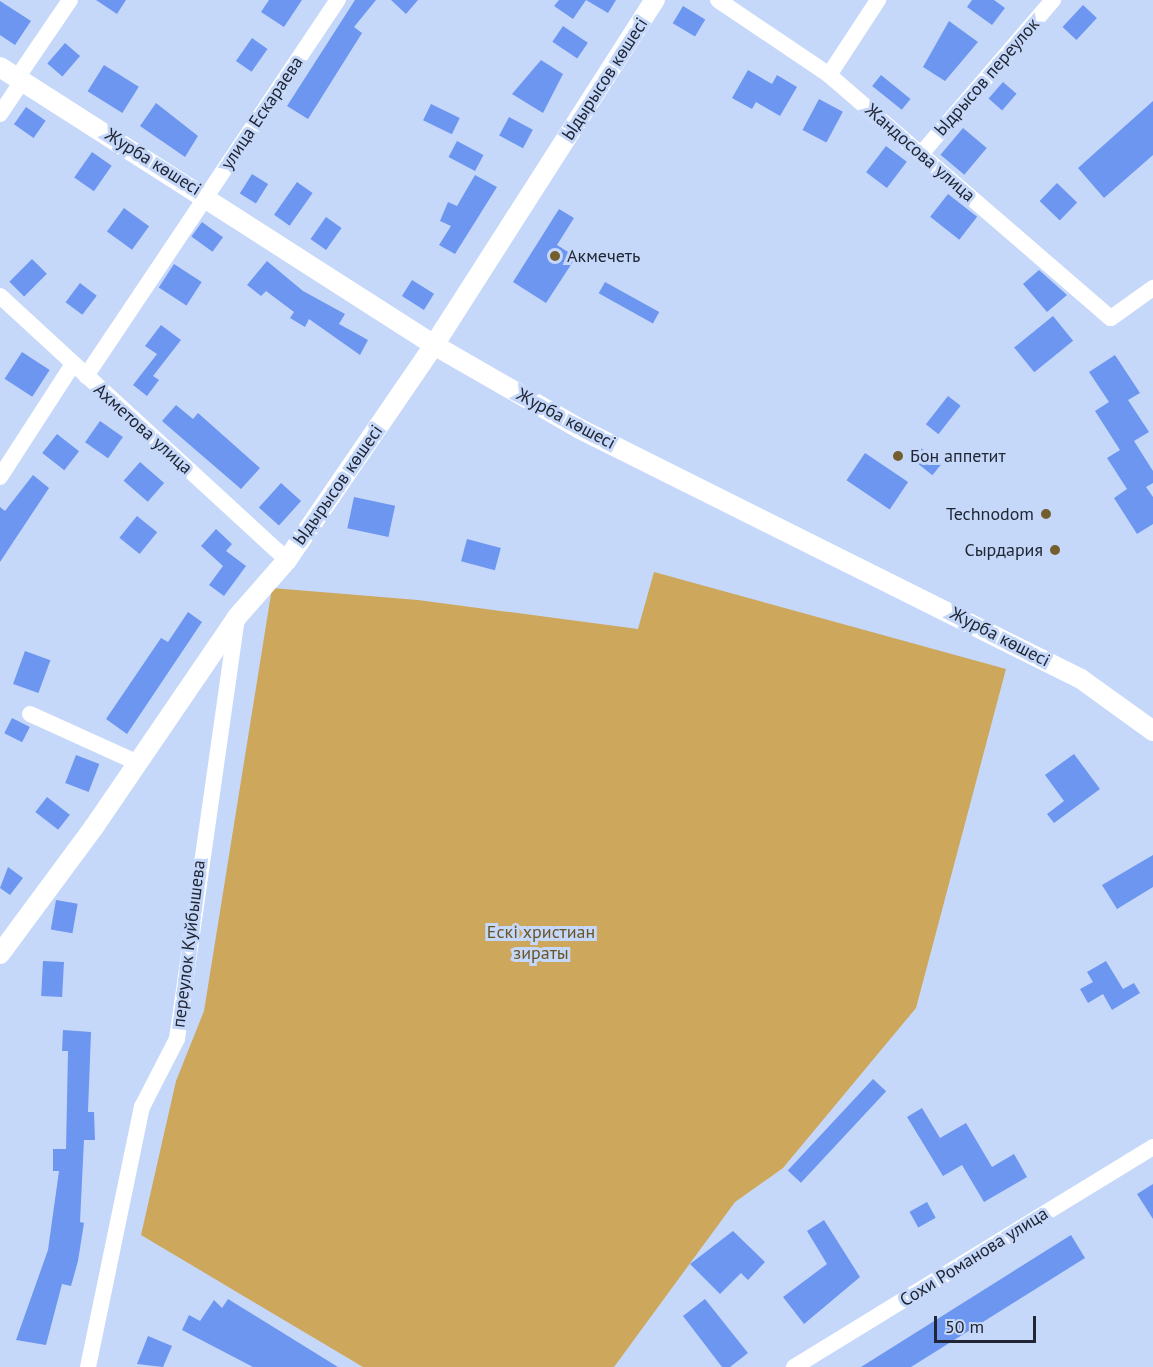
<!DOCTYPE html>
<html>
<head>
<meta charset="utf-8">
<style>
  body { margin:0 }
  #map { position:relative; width:1153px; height:1367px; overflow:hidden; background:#c6d8fa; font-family:"PT Sans",sans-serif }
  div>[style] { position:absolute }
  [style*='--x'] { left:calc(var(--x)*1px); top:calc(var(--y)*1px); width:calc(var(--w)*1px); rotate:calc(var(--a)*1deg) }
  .green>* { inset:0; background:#cca75c }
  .building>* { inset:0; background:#6c96f0; transform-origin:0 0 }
  .minor>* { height:16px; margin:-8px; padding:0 8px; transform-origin:8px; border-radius:8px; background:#fff }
  .tertiary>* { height:20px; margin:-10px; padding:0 10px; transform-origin:10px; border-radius:10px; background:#fff }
  .dots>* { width:16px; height:16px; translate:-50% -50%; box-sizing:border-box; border:3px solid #c6d8fa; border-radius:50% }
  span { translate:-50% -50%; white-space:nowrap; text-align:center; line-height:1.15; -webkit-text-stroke:6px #c6d8fa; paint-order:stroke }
  .street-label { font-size:18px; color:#202633 }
  .poi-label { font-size:18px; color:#202633 }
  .left { translate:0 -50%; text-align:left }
  .right { translate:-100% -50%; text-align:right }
  .park-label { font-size:18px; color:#695426 }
  .scale { position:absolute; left:934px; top:1316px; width:102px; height:27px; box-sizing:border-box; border:3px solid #202633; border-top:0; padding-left:8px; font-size:18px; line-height:21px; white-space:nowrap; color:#202633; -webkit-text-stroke:4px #c6d8fa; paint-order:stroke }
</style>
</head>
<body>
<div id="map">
  <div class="green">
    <i style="clip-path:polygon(654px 572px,1006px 669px,916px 1008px,783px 1168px,735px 1202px,614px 1367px,363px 1367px,141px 1235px,176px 1081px,204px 1011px,272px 588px,418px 600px,638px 629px)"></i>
  </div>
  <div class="building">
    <i style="clip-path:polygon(96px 0,126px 0,117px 14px)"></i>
    <i style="clip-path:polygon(269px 0,302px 0,284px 27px,261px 12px)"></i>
    <i style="clip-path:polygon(355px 0,376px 0,354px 27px,362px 33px,308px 119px,287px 106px)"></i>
    <i style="clip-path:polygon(391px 0,418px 0,406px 14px)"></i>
    <i style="clip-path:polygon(559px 0,616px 0,608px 13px,586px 0,573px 19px,554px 6px)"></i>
    <i style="clip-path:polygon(972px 0,994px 0,1005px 8px,992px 25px,967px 7px)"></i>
    <i style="clip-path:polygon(0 1px,31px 21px,15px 45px,0 35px)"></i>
    <i style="left:1083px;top:5px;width:19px;height:30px;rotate:43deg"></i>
    <i style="left:683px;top:6px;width:26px;height:20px;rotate:31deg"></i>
    <i style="clip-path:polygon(949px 21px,978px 42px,945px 81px,923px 67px)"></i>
    <i style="left:563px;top:26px;width:30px;height:19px;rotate:34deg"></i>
    <i style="left:252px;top:38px;width:19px;height:28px;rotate:35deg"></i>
    <i style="left:65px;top:43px;width:20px;height:27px;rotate:41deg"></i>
    <i style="clip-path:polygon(541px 60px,563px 74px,543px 113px,512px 94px)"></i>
    <i style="left:104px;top:65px;width:41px;height:31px;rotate:32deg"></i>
    <i style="clip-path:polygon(748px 70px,772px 84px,777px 75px,797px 87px,780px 116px,756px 102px,752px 109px,732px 98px)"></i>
    <i style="left:881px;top:75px;width:38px;height:14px;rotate:39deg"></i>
    <i style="left:1003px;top:82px;width:18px;height:22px;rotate:41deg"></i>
    <i style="left:819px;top:99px;width:27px;height:35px;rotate:28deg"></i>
    <i style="clip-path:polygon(1153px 101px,1153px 155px,1104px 198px,1078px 168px)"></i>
    <i style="clip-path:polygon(156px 103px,198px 136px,185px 157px,140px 126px)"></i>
    <i style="left:431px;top:104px;width:32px;height:18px;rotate:26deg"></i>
    <i style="left:26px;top:107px;width:24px;height:21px;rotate:35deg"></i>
    <i style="left:509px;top:117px;width:27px;height:21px;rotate:28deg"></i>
    <i style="left:963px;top:128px;width:31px;height:35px;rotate:40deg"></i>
    <i style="left:457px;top:141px;width:30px;height:18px;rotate:28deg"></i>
    <i style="left:886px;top:146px;width:26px;height:33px;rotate:37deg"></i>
    <i style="left:92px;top:152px;width:24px;height:31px;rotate:35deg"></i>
    <i style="left:252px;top:174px;width:19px;height:23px;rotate:32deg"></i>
    <i style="clip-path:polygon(475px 175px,497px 187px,455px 254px,439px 245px,451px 226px,440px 221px,448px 202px,457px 206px)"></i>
    <i style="left:297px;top:182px;width:19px;height:40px;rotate:35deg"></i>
    <i style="left:1057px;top:183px;width:28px;height:25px;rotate:44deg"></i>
    <i style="left:948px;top:194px;width:37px;height:29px;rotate:38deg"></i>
    <i style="left:124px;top:208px;width:31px;height:29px;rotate:36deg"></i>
    <i style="clip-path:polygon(559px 209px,574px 218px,557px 245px,576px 257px,546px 303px,513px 282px)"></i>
    <i style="left:326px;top:217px;width:19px;height:27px;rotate:35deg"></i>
    <i style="left:202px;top:222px;width:26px;height:18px;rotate:36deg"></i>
    <i style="left:32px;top:259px;width:21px;height:32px;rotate:45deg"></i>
    <i style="clip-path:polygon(267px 261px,303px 291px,345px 314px,339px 324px,368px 340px,360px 355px,309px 319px,305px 327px,290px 318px,294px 312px,266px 291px,261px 296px,247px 285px)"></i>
    <i style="left:174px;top:264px;width:33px;height:28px;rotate:33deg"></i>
    <i style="clip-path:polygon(1039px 270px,1067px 295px,1047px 312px,1023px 284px)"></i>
    <i style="left:412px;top:280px;width:26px;height:19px;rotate:32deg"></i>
    <i style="left:605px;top:282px;width:62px;height:13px;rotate:29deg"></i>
    <i style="left:80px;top:283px;width:21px;height:24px;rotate:37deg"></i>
    <i style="left:1053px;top:316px;width:32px;height:50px;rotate:51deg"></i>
    <i style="clip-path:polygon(161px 325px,181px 340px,153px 376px,159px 380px,147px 396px,133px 385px,157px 354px,145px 346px)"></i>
    <i style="left:22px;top:352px;width:33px;height:32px;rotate:33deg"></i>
    <i style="clip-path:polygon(1115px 355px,1140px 393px,1128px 400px,1149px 432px,1134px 441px,1153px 471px,1153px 483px,1146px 487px,1153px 497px,1153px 524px,1137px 534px,1114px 498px,1127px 489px,1107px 458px,1120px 450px,1095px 411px,1109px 402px,1089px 372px)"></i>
    <i style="left:948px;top:396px;width:16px;height:36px;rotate:38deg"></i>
    <i style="clip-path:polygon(176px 405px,193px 419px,198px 413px,260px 468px,241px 489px,162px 421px)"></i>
    <i style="left:100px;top:421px;width:28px;height:26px;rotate:35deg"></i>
    <i style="left:57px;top:434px;width:28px;height:24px;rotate:38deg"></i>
    <i style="left:921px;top:448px;width:26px;height:14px;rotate:39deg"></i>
    <i style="left:865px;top:453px;width:52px;height:33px;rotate:34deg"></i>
    <i style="left:140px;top:462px;width:32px;height:25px;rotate:41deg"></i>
    <i style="clip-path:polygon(33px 475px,49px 488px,0 562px,0 507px,5px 511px)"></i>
    <i style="left:281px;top:483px;width:27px;height:33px;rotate:42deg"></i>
    <i style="left:354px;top:497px;width:42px;height:32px;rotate:12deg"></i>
    <i style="left:137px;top:516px;width:26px;height:28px;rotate:39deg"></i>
    <i style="clip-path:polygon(216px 529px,232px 544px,226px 551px,246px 566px,224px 596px,209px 585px,223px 566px,201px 546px)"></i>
    <i style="left:467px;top:539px;width:35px;height:23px;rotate:15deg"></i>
    <i style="clip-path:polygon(188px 612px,202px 622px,127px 734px,106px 719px,161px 638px,168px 642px)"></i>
    <i style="left:25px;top:651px;width:27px;height:35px;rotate:20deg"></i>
    <i style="left:12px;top:718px;width:20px;height:17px;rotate:27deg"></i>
    <i style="clip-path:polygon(1074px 754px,1100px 789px,1054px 823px,1047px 814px,1064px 801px,1045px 775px)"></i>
    <i style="left:76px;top:755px;width:25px;height:30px;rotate:21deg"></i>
    <i style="left:47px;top:797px;width:29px;height:19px;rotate:38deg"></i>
    <i style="clip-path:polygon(1153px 855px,1153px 887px,1117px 909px,1102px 885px)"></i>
    <i style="clip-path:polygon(8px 867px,23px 878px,10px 895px,0 888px)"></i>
    <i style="left:56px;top:900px;width:22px;height:30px;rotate:10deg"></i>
    <i style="left:43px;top:961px;width:21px;height:35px;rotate:3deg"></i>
    <i style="clip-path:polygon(1106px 961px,1123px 989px,1134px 983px,1140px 993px,1112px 1010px,1103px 994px,1088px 1003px,1080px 989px,1093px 982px,1087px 972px)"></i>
    <i style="clip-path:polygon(63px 1030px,91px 1032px,88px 1112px,94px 1112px,95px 1140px,84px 1140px,80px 1222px,84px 1223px,78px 1261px,71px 1286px,62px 1284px,46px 1345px,16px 1340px,48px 1250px,59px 1171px,53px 1171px,53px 1149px,66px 1149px,68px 1051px,62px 1051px)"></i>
    <i style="left:873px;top:1079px;width:18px;height:125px;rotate:43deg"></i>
    <i style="clip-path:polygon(922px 1108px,940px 1138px,966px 1123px,992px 1167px,1014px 1154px,1027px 1177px,984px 1202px,962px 1165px,943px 1176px,907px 1117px)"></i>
    <i style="clip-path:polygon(1153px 1184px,1153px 1219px,1137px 1194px)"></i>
    <i style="left:927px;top:1202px;width:18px;height:20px;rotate:61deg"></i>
    <i style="clip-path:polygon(824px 1220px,860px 1277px,804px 1324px,783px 1297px,827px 1264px,807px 1231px)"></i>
    <i style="clip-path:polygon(733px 1231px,765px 1262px,748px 1280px,741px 1273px,720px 1294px,690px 1264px)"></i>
    <i style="clip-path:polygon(1071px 1235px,1085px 1258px,911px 1367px,861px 1367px)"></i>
    <i style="clip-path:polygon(228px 1299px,338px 1367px,253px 1367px,182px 1330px,189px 1315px,200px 1321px,214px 1300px,222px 1308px)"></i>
    <i style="clip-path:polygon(705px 1299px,748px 1353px,730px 1367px,722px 1367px,683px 1316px)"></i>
    <i style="clip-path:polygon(148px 1336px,172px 1346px,163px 1367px,137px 1364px)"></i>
  </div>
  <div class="minor">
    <i style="--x:718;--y:0;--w:134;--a:34"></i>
    <i style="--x:829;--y:75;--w:372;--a:40.8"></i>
    <i style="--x:1111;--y:318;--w:52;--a:-35.5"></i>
    <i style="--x:829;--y:75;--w:90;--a:-56.8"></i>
    <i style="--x:17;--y:78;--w:94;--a:-55.8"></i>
    <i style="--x:0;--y:114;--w:40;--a:-56"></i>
    <i style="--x:921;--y:154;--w:203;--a:-49.4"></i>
    <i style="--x:0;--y:296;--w:390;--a:42.6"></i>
    <i style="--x:86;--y:376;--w:453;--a:-56.2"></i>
    <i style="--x:0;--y:477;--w:135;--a:-57.1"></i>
    <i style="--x:30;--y:714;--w:119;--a:24.4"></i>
    <i style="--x:88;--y:1367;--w:266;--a:-78.3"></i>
    <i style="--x:142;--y:1107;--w:76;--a:-62.8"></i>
    <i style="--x:177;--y:1039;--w:425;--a:-81.9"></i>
    <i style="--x:794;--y:1367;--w:421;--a:-31.5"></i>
  </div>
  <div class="tertiary">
    <i style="--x:0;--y:67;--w:515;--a:32.64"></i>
    <i style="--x:434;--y:345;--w:168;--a:29.9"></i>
    <i style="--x:580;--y:429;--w:560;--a:26.52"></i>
    <i style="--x:1081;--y:679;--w:89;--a:35.8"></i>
    <i style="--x:0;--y:954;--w:158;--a:-53.5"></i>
    <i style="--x:94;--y:827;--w:254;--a:-55.7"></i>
    <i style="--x:237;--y:617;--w:76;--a:-48.7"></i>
    <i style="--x:287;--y:560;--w:260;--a:-55.6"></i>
    <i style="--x:434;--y:345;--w:410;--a:-57.4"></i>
  </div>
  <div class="dots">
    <i style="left:555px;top:256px;background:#755e2e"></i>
    <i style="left:898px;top:456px;background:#755e2e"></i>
    <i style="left:1046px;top:514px;background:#755e2e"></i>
    <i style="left:1055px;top:550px;background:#755e2e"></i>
  </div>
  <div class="street-label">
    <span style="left:987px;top:77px;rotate:-49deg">Ыдрысов переулок</span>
    <span style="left:605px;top:79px;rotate:-57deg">Ыдырысов көшесі</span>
    <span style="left:262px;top:113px;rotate:-56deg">улица Ескараева</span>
    <span style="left:920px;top:153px;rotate:41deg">Жандосова улица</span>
    <span style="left:153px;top:162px;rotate:32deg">Журба көшесі</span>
    <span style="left:566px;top:419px;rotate:28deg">Журба көшесі</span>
    <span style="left:143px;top:429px;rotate:42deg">Ахметова улица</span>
    <span style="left:338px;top:485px;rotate:-55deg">Ыдырысов көшесі</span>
    <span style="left:1000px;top:637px;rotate:27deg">Журба көшесі</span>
    <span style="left:189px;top:944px;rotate:-83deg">переулок Куйбышева</span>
    <span style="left:974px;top:1257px;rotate:-32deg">Сохи Романова улица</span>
  </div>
  <div class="poi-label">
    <span class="left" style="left:567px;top:256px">Акмечеть</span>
    <span class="left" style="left:910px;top:456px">Бон аппетит</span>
    <span class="right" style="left:1034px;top:514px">Technodom</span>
    <span class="right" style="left:1043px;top:550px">Сырдария</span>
  </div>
  <div class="park-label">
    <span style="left:541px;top:943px">Ескі христиан<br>зираты</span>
  </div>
  <div class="scale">50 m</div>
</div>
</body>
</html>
